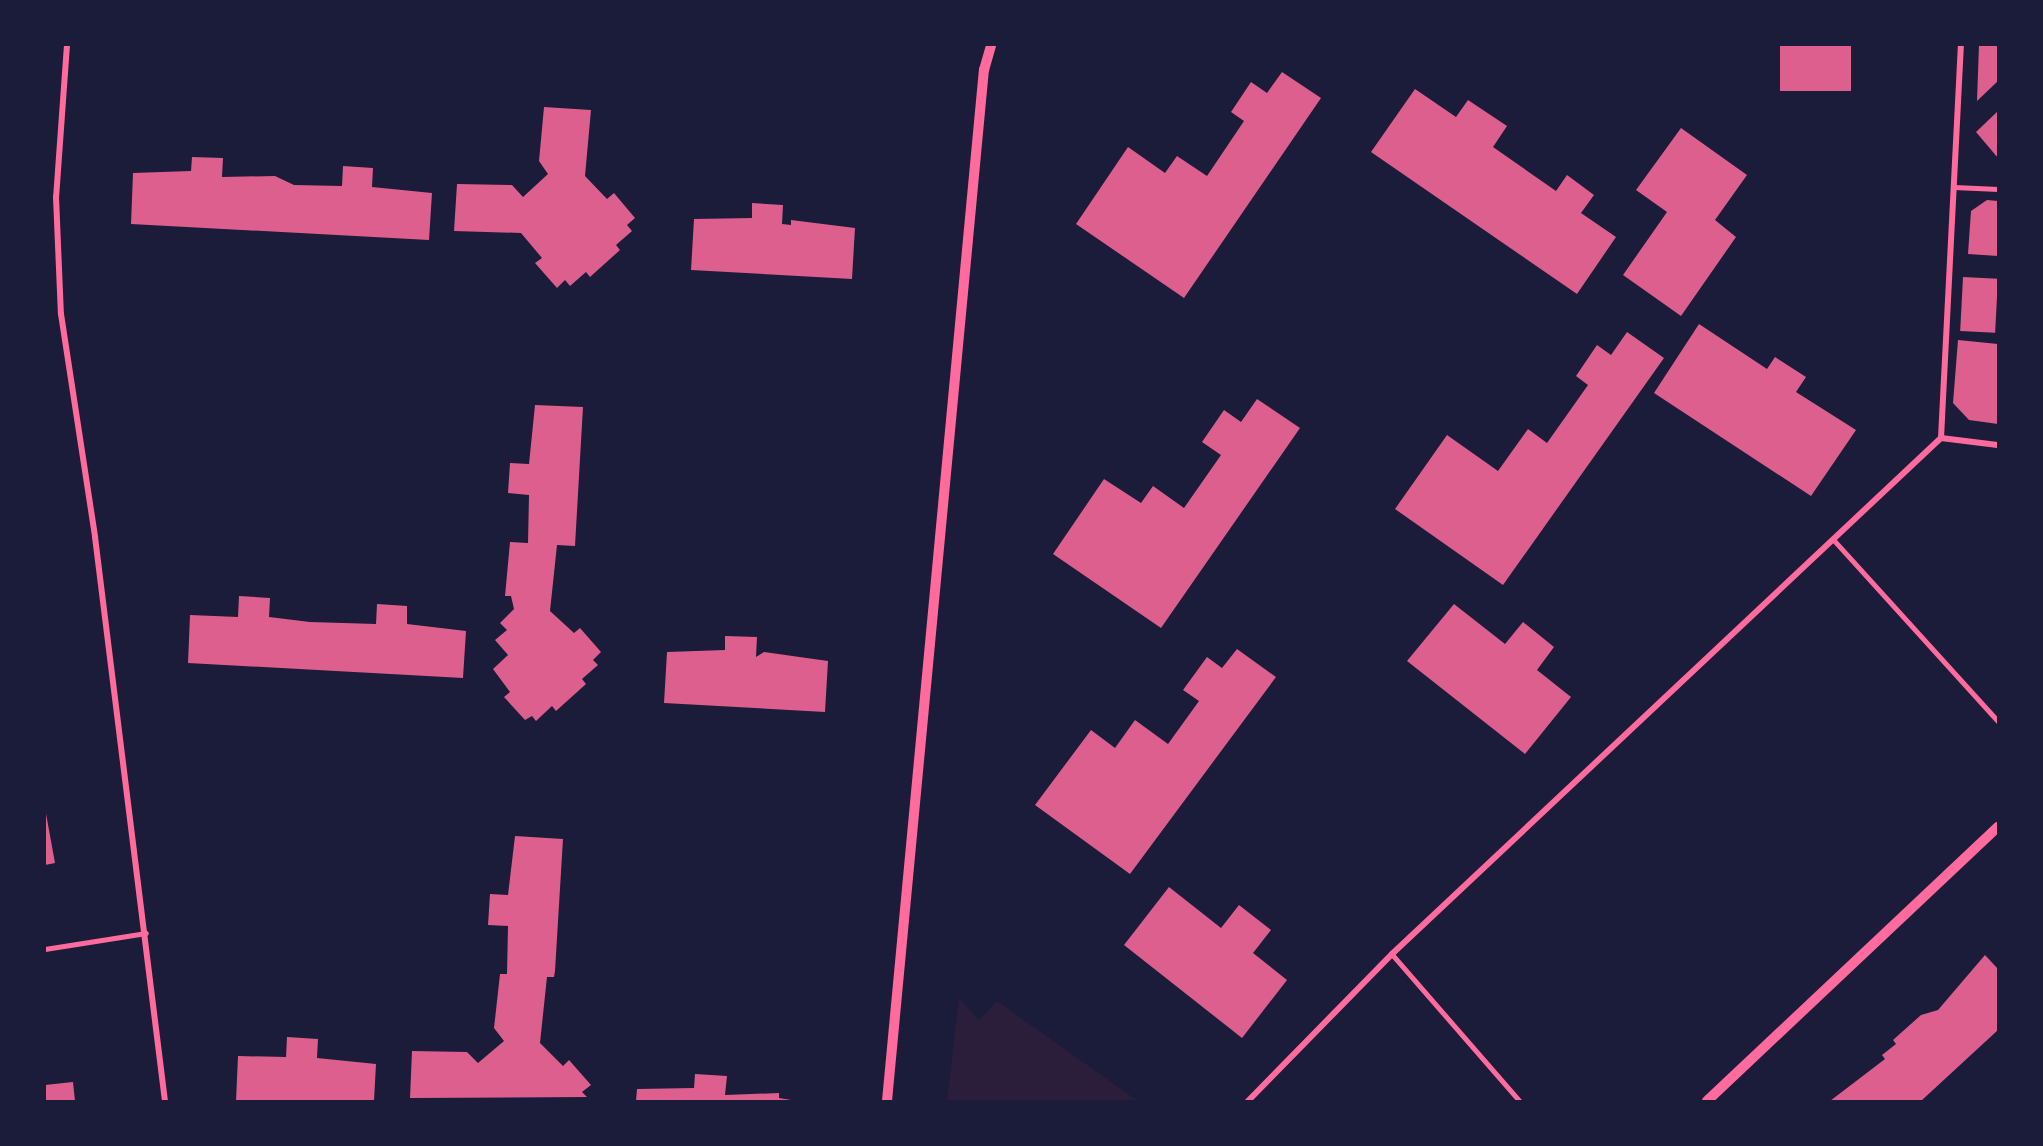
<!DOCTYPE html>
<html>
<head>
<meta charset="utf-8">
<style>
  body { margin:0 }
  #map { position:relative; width:2043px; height:1146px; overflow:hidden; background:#1b1b3a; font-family:"Crimson Pro",serif }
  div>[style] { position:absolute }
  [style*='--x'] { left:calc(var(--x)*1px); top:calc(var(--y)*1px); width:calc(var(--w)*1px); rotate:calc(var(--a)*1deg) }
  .green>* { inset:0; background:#2a1e3b }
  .building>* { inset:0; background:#dd5f8e; transform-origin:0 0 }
  .service>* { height:4.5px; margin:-2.25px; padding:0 2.25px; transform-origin:2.25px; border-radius:2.25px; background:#ff6b9d }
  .minor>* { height:6px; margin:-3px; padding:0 3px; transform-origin:3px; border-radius:3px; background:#ff6b9d }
  .tertiary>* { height:10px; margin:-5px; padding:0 5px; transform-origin:5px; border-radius:5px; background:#ff6b9d }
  span { translate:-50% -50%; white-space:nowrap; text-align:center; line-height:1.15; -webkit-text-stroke:4.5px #1b1b3a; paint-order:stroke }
  .frame { position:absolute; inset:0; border:46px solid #1b1b3a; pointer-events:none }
</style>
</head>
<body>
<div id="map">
  <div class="green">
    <i style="clip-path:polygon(959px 998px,979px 1020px,997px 1001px,1138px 1101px,947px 1101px)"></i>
  </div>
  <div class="building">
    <i style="left:1780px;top:45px;width:71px;height:46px"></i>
    <i style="clip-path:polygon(1979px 45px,1998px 45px,1998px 81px,1977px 101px)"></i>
    <i style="clip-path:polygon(1282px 72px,1321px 98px,1184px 298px,1076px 224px,1128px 147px,1165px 173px,1177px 156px,1207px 176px,1244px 121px,1231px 112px,1251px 82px,1267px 93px)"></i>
    <i style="clip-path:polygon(1415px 89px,1456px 117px,1468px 100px,1507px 126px,1493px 147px,1556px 191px,1567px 175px,1594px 195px,1581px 213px,1616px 237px,1577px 294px,1371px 152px)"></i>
    <i style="clip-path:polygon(544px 107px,591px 110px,585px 176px,607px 199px,614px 193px,635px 218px,627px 225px,632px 231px,616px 245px,620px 250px,590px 277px,586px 272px,570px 286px,565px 280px,557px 288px,535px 263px,542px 258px,521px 233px,454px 231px,457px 184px,512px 185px,523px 197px,548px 174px,539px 161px)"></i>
    <i style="clip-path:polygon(1998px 111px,1998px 158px,1976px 132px)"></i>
    <i style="clip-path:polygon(1681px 128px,1747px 175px,1715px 220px,1736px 237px,1681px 316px,1623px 275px,1667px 212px,1636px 190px)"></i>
    <i style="clip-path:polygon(192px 157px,223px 158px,222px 177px,275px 176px,294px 185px,342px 186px,343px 166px,373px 168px,372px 187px,432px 193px,429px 240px,131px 224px,133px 173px,191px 171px)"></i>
    <i style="clip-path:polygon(1987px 200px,1998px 201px,1998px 256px,1968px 254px,1971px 211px)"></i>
    <i style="clip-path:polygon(752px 203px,783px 205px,782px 224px,791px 225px,791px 220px,855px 228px,852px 279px,691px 270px,694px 219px,752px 218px)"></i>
    <i style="left:1963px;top:277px;width:35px;height:54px;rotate:3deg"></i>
    <i style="clip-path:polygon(1699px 324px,1767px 369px,1775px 357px,1806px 377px,1796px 392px,1856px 430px,1811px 496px,1654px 393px)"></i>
    <i style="clip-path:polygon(1627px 332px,1664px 358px,1503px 585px,1395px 509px,1447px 435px,1498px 471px,1528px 429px,1547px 443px,1588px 385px,1576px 376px,1597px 345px,1611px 355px)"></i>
    <i style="clip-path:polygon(1958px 340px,1998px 344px,1998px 424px,1969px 420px,1953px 403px)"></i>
    <i style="clip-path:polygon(1257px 399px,1300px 428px,1161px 628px,1053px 554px,1104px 479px,1141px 503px,1153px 486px,1184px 508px,1221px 455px,1202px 442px,1224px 410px,1241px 422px)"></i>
    <i style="clip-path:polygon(535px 405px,583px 407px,575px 546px,557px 545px,550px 611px,574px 633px,580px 628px,601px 652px,593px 660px,598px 665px,582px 679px,586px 684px,556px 711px,552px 706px,536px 721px,532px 716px,525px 720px,504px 697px,510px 692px,493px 669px,508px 655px,495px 640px,507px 630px,500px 623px,514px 609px,511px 596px,505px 596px,510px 542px,528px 543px,529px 495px,508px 493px,510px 463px,529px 464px)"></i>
    <i style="clip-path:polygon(239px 596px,270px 598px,269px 617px,310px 622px,376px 624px,377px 604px,407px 606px,407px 624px,466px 631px,463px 678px,188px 663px,190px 615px,238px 617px)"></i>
    <i style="clip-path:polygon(1454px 604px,1505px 644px,1523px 622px,1554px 647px,1537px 670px,1571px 697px,1525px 754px,1407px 661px)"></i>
    <i style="clip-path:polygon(725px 636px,757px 637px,756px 657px,764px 652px,828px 661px,825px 712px,664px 703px,667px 652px,725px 650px)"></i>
    <i style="clip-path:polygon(1237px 649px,1276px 677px,1130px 874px,1035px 805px,1091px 730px,1115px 748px,1135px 720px,1168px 744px,1199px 701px,1183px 690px,1207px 657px,1222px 668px)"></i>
    <i style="clip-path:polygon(45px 808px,55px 863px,45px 865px)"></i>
    <i style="clip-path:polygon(515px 836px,563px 839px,555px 971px,554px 977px,547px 977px,540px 1043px,563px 1066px,569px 1060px,591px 1085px,582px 1092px,587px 1097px,410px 1098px,412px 1051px,467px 1052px,478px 1063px,504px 1041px,494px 1028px,500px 974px,507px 974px,508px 926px,488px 925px,490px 894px,508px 895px)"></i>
    <i style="clip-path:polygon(1169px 887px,1221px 928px,1239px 905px,1271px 930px,1253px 953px,1287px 980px,1242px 1038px,1124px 945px)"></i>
    <i style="clip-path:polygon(1985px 955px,1998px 969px,1998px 1030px,1921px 1101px,1830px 1101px,1885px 1059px,1882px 1055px,1896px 1044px,1893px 1040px,1921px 1015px,1938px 1010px)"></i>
    <i style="clip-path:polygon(287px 1037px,318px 1039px,317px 1058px,376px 1064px,374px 1101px,236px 1101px,238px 1056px,286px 1057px)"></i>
    <i style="clip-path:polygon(695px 1074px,727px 1076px,725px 1095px,779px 1093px,779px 1098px,797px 1101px,636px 1101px,637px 1089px,694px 1088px)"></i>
    <i style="clip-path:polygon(73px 1082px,75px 1101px,45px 1101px,45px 1085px)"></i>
  </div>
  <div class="service">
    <i style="--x:1954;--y:187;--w:44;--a:2.6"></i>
    <i style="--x:1833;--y:539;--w:246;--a:47.8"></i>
    <i style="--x:45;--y:949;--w:102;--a:-9"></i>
    <i style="--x:1392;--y:954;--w:195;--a:49"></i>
  </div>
  <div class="minor">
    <i style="--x:67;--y:45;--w:152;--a:94.1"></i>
    <i style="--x:56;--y:197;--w:117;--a:87.6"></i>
    <i style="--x:61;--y:314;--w:226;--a:81.3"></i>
    <i style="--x:95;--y:537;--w:568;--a:82.93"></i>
    <i style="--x:1941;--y:438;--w:394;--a:-87.1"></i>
    <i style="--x:1248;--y:1101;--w:206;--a:-45.6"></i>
    <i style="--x:1392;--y:954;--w:753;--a:-43.23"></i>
    <i style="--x:1941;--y:438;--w:57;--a:7"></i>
  </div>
  <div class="tertiary">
    <i style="--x:887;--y:1101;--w:1036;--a:-84.63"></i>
    <i style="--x:984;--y:70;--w:26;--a:-74"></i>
    <i style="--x:1707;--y:1101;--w:400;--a:-43.3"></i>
  </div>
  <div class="frame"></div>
</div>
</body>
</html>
